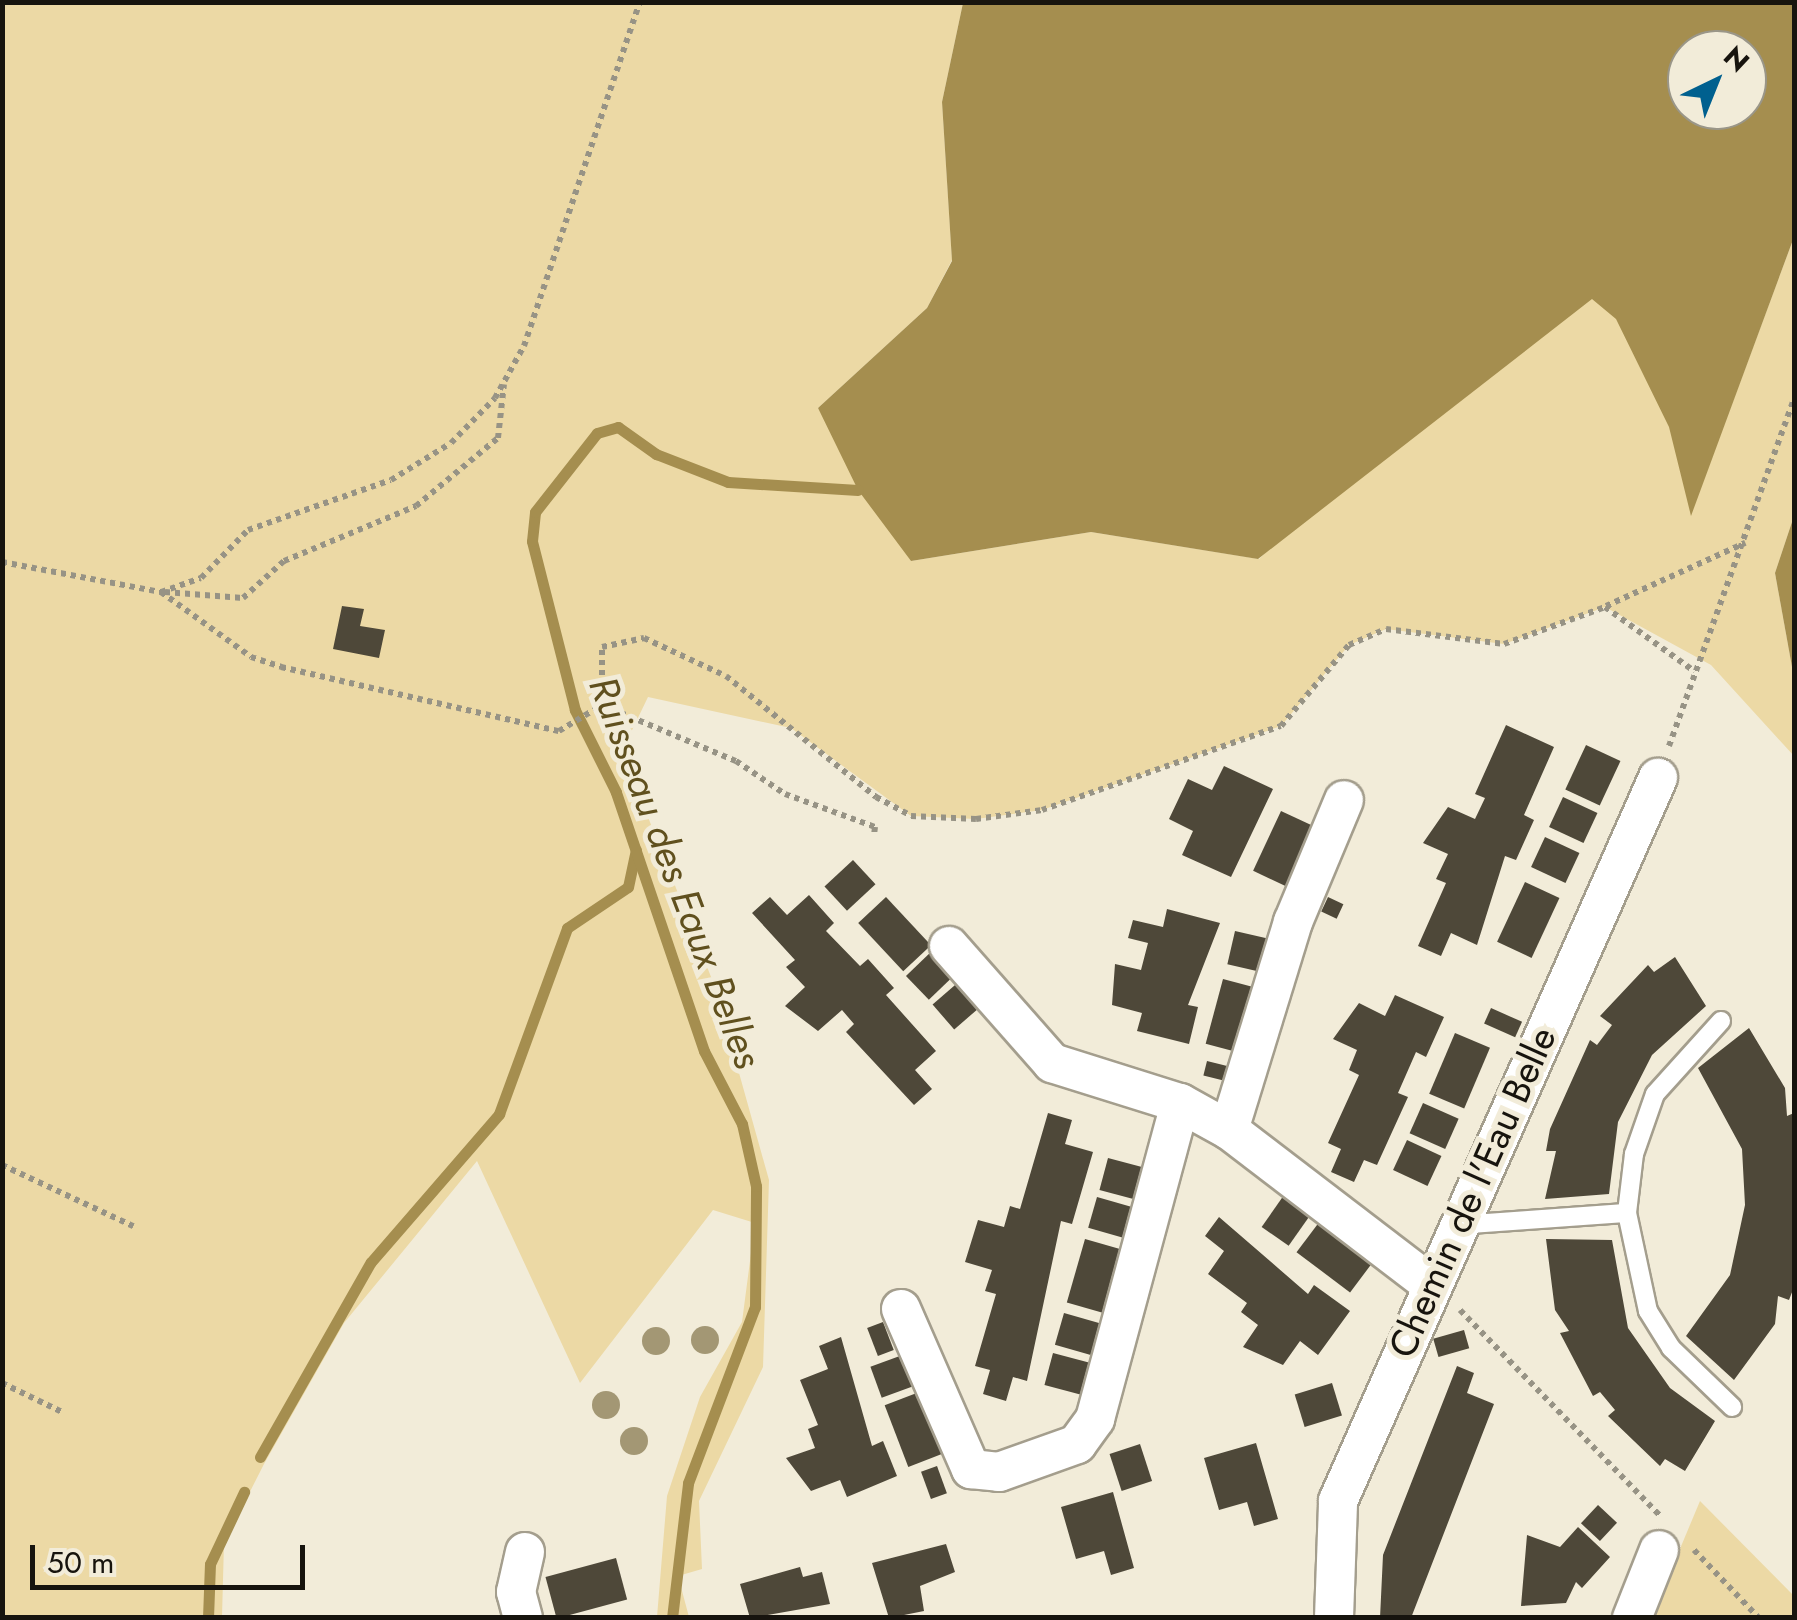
<!DOCTYPE html>
<html>
<head>
<meta charset="utf-8">
<style>
  body { margin:0 }
  #map { position:relative; width:1797px; height:1620px; overflow:hidden; background:#f2ecd9; font-family:Jost,sans-serif }
  div>[style] { position:absolute }
  [style*='--x'] { left:calc(var(--x)*1px); top:calc(var(--y)*1px); width:calc(var(--w)*1px); rotate:calc(var(--a)*1deg) }
  .green>* { inset:0; background:#ecd9a5 }
  .water>* { inset:0; background:#a58e4f }
  .stream>* { height:11px; margin:-5.5px; padding:0 5.5px; transform-origin:5.5px; border-radius:5.5px; background:#a58e4f }
  .building>* { inset:0; background:#4e4839; transform-origin:0 0 }
  .path>* { height:6px; margin-top:-3px; transform-origin:0; background:repeating-linear-gradient(90deg,#979385 0 5px,transparent 0 10px) }
  .roads { filter:drop-shadow(2px 0 #a49e8d) drop-shadow(-2px 0 #a49e8d) drop-shadow(0 2px #a49e8d) drop-shadow(0 -2px #a49e8d) }
  .service>* { height:18px; margin:-9px; padding:0 9px; transform-origin:9px; border-radius:9px; background:#fff }
  .minor>* { height:38px; margin:-19px; padding:0 19px; transform-origin:19px; border-radius:19px; background:#fff }
  .trees>* { width:28px; height:28px; margin:-14px; border-radius:50%; background:#a39774 }
  span { translate:-50% -50%; white-space:nowrap; text-align:center; line-height:1.15; -webkit-text-stroke:10px #f2ecd9; paint-order:stroke }
  .street-label { font-size:38px; color:#17140e }
  .water-label { font-size:40px; color:#60501e; font-style:italic }
  .frame { position:absolute; inset:0; border:5px solid #17140e; pointer-events:none }
  .north { position:absolute; left:1667px; top:30px; width:100px; height:100px; box-sizing:border-box; background:#f2ecd9; border:2px solid #9a9688; border-radius:50%; rotate:43deg; font-size:28px; font-weight:700; line-height:40px; text-align:center; color:#17140e }
  .north::after { content:''; display:block; margin:auto; width:35px; height:45px; background:#00608f; clip-path:polygon(50% 0,100% 100%,50% 72%,0 100%) }
  .scale { position:absolute; left:30px; top:1545px; width:275px; height:45px; box-sizing:border-box; border:5px solid #17140e; border-top:0; padding-left:12px; font-size:30px; line-height:35px; white-space:nowrap; color:#17140e; -webkit-text-stroke:8px #f2ecd9; paint-order:stroke }
</style>
</head>
<body>
<div id="map">
  <div class="green">
    <i style="clip-path:polygon(3px 3px,963px 3px,942px 102px,952px 260px,927px 308px,818px 408px,911px 561px,1091px 532px,1259px 559px,1624px 197px,1691px 514px,1794px 237px,1794px 516px,1775px 573px,1794px 678px,1794px 756px,1711px 665px,1605px 607px,1504px 644px,1386px 629px,1349px 645px,1281px 726px,1042px 810px,976px 819px,911px 816px,791px 728px,648px 697px,622px 751px,715px 987px,769px 1180px,763px 1367px,699px 1501px,702px 1569px,678px 1576px,689px 1617px,657px 1617px,667px 1496px,700px 1397px,742px 1322px,755px 1223px,713px 1210px,580px 1383px,477px 1161px,344px 1323px,264px 1464px,224px 1543px,222px 1617px,3px 1618px)"></i>
    <i style="clip-path:polygon(1700px 1501px,1794px 1596px,1794px 1617px,1651px 1618px)"></i>
  </div>
  <div class="water">
    <i style="clip-path:polygon(evenodd,963px 3px,1794px 3px,1794px 237px,1691px 516px,1669px 427px,1616px 319px,1592px 299px,1258px 559px,1091px 532px,911px 561px,858px 490px,818px 408px,927px 308px,952px 261px,942px 102px,963px 3px,1687px 50px,1747px 50px,1747px 110px,1687px 110px,1687px 50px)"></i>
    <i style="clip-path:polygon(1794px 516px,1794px 678px,1775px 573px)"></i>
  </div>
  <div class="stream">
    <i style="--x:260;--y:1457;--w:224;--a:-60.4"></i>
    <i style="--x:371;--y:1262;--w:196;--a:-49.1"></i>
    <i style="--x:499;--y:1114;--w:198;--a:-69.9"></i>
    <i style="--x:567;--y:928;--w:73;--a:-33.9"></i>
    <i style="--x:628;--y:887;--w:38;--a:-78"></i>
    <i style="--x:208;--y:1618;--w:54;--a:-87.9"></i>
    <i style="--x:210;--y:1564;--w:80;--a:-64.7"></i>
    <i style="--x:672;--y:1618;--w:136;--a:-83.2"></i>
    <i style="--x:688;--y:1483;--w:188;--a:-69.2"></i>
    <i style="--x:755;--y:1307;--w:121;--a:-89.5"></i>
    <i style="--x:756;--y:1186;--w:64;--a:-102.7"></i>
    <i style="--x:742;--y:1124;--w:82;--a:-117.5"></i>
    <i style="--x:704;--y:1051;--w:274;--a:-108.8"></i>
    <i style="--x:616;--y:792;--w:92;--a:-116.6"></i>
    <i style="--x:575;--y:710;--w:174;--a:-104.3"></i>
    <i style="--x:532;--y:541;--w:29;--a:-84"></i>
    <i style="--x:535;--y:512;--w:100;--a:-51.9"></i>
    <i style="--x:597;--y:433;--w:22;--a:-16"></i>
    <i style="--x:618;--y:427;--w:47;--a:35.4"></i>
    <i style="--x:656;--y:454;--w:77;--a:21.3"></i>
    <i style="--x:728;--y:482;--w:130;--a:3.5"></i>
  </div>
  <div class="building">
    <i style="clip-path:polygon(342px 606px,364px 609px,360px 626px,385px 630px,379px 658px,333px 649px)"></i>
    <i style="clip-path:polygon(1506px 725px,1554px 747px,1524px 815px,1534px 820px,1516px 860px,1505px 856px,1477px 945px,1451px 933px,1441px 956px,1418px 946px,1446px 883px,1436px 879px,1448px 854px,1423px 843px,1448px 807px,1475px 819px,1485px 798px,1475px 794px)"></i>
    <i style="left:1586px;top:745px;width:38px;height:49px;rotate:25deg"></i>
    <i style="clip-path:polygon(1224px 766px,1273px 789px,1231px 877px,1182px 855px,1193px 831px,1169px 819px,1188px 779px,1212px 790px)"></i>
    <i style="left:1563px;top:797px;width:38px;height:33px;rotate:25deg"></i>
    <i style="left:1281px;top:811px;width:38px;height:66px;rotate:25deg"></i>
    <i style="left:1545px;top:837px;width:38px;height:33px;rotate:25deg"></i>
    <i style="left:853px;top:860px;width:33px;height:39px;rotate:47deg"></i>
    <i style="left:1525px;top:882px;width:38px;height:66px;rotate:25deg"></i>
    <i style="clip-path:polygon(809px 895px,834px 923px,826px 931px,860px 966px,868px 959px,894px 988px,886px 995px,936px 1051px,915px 1070px,932px 1089px,914px 1105px,846px 1032px,854px 1024px,842px 1010px,818px 1031px,785px 1006px,805px 987px,786px 967px,795px 960px,752px 913px,770px 897px,787px 915px)"></i>
    <i style="left:886px;top:897px;width:66px;height:38px;rotate:47deg"></i>
    <i style="left:1328px;top:897px;width:17px;height:16px;rotate:25deg"></i>
    <i style="clip-path:polygon(1167px 909px,1220px 923px,1188px 1005px,1198px 1007px,1189px 1044px,1137px 1031px,1142px 1013px,1112px 1005px,1115px 964px,1141px 970px,1148px 943px,1128px 938px,1133px 920px,1163px 927px)"></i>
    <i style="left:1235px;top:931px;width:39px;height:34px;rotate:13deg"></i>
    <i style="left:934px;top:949px;width:33px;height:39px;rotate:46deg"></i>
    <i style="clip-path:polygon(1675px 957px,1706px 1006px,1652px 1055px,1618px 1122px,1609px 1194px,1545px 1199px,1556px 1151px,1546px 1151px,1550px 1129px,1590px 1040px,1597px 1045px,1612px 1025px,1600px 1016px,1648px 965px,1654px 972px)"></i>
    <i style="left:962px;top:979px;width:33px;height:39px;rotate:49deg"></i>
    <i style="left:1223px;top:979px;width:38px;height:67px;rotate:15deg"></i>
    <i style="clip-path:polygon(1395px 995px,1444px 1017px,1426px 1057px,1416px 1052px,1398px 1093px,1408px 1097px,1377px 1165px,1364px 1160px,1354px 1182px,1331px 1172px,1341px 1149px,1328px 1143px,1359px 1075px,1349px 1070px,1357px 1050px,1333px 1039px,1359px 1003px,1385px 1016px)"></i>
    <i style="left:1491px;top:1008px;width:34px;height:17px;rotate:24deg"></i>
    <i style="clip-path:polygon(1749px 1028px,1785px 1088px,1787px 1116px,1794px 1113px,1794px 1287px,1789px 1300px,1778px 1296px,1775px 1324px,1734px 1380px,1686px 1336px,1730px 1275px,1745px 1205px,1742px 1149px,1698px 1068px)"></i>
    <i style="left:1455px;top:1033px;width:38px;height:66px;rotate:23deg"></i>
    <i style="left:1207px;top:1061px;width:29px;height:15px;rotate:14deg"></i>
    <i style="left:1423px;top:1103px;width:39px;height:33px;rotate:24deg"></i>
    <i style="clip-path:polygon(1048px 1113px,1072px 1120px,1065px 1144px,1093px 1152px,1072px 1224px,1061px 1221px,1027px 1381px,1013px 1377px,1006px 1401px,983px 1394px,990px 1370px,975px 1366px,996px 1294px,985px 1291px,992px 1270px,965px 1262px,978px 1220px,1004px 1227px,1010px 1206px,1020px 1209px)"></i>
    <i style="left:1407px;top:1140px;width:38px;height:33px;rotate:25deg"></i>
    <i style="left:1108px;top:1158px;width:39px;height:33px;rotate:15deg"></i>
    <i style="left:1284px;top:1195px;width:33px;height:39px;rotate:35deg"></i>
    <i style="left:1097px;top:1197px;width:40px;height:32px;rotate:16deg"></i>
    <i style="clip-path:polygon(1219px 1217px,1308px 1294px,1314px 1285px,1350px 1311px,1318px 1355px,1300px 1341px,1283px 1365px,1243px 1347px,1258px 1325px,1241px 1312px,1247px 1303px,1208px 1274px,1224px 1251px,1205px 1236px)"></i>
    <i style="left:1320px;top:1221px;width:67px;height:39px;rotate:37deg"></i>
    <i style="left:1085px;top:1239px;width:40px;height:66px;rotate:16deg"></i>
    <i style="clip-path:polygon(1546px 1239px,1612px 1240px,1628px 1328px,1670px 1388px,1715px 1421px,1685px 1471px,1665px 1459px,1660px 1466px,1608px 1416px,1615px 1410px,1600px 1392px,1593px 1396px,1560px 1333px,1569px 1331px,1555px 1310px)"></i>
    <i style="left:1064px;top:1313px;width:40px;height:33px;rotate:16deg"></i>
    <i style="left:883px;top:1322px;width:30px;height:17px;rotate:69deg"></i>
    <i style="left:1464px;top:1330px;width:19px;height:32px;rotate:74deg"></i>
    <i style="clip-path:polygon(841px 1337px,872px 1446px,883px 1441px,897px 1476px,847px 1497px,840px 1480px,811px 1491px,786px 1458px,815px 1448px,808px 1429px,818px 1425px,800px 1380px,828px 1369px,819px 1346px)"></i>
    <i style="left:908px;top:1353px;width:33px;height:40px;rotate:70deg"></i>
    <i style="left:1053px;top:1353px;width:38px;height:33px;rotate:15deg"></i>
    <i style="clip-path:polygon(1457px 1366px,1474px 1373px,1467px 1393px,1494px 1404px,1411px 1618px,1380px 1618px,1383px 1555px)"></i>
    <i style="left:1332px;top:1383px;width:34px;height:39px;rotate:73deg"></i>
    <i style="left:922px;top:1391px;width:66px;height:40px;rotate:69deg"></i>
    <i style="clip-path:polygon(1256px 1443px,1278px 1519px,1254px 1526px,1247px 1502px,1219px 1510px,1204px 1458px)"></i>
    <i style="left:1140px;top:1444px;width:39px;height:32px;rotate:72deg"></i>
    <i style="left:937px;top:1466px;width:29px;height:17px;rotate:70deg"></i>
    <i style="clip-path:polygon(1113px 1492px,1134px 1568px,1111px 1575px,1104px 1551px,1076px 1559px,1061px 1507px)"></i>
    <i style="left:1598px;top:1505px;width:26px;height:25px;rotate:43deg"></i>
    <i style="clip-path:polygon(1578px 1527px,1610px 1557px,1582px 1588px,1576px 1582px,1566px 1603px,1521px 1606px,1527px 1535px,1560px 1547px)"></i>
    <i style="clip-path:polygon(946px 1544px,955px 1572px,920px 1586px,924px 1611px,889px 1618px,872px 1563px)"></i>
    <i style="left:616px;top:1558px;width:43px;height:73px;rotate:75deg"></i>
    <i style="clip-path:polygon(800px 1567px,803px 1577px,822px 1572px,830px 1604px,750px 1618px,740px 1584px)"></i>
  </div>
  <div class="path">
    <i style="--x:2;--y:562;--w:162;--a:10.7"></i>
    <i style="--x:161;--y:592;--w:42;--a:-19.3"></i>
    <i style="--x:201;--y:578;--w:67;--a:-45.6"></i>
    <i style="--x:248;--y:530;--w:151;--a:-19.3"></i>
    <i style="--x:391;--y:480;--w:70;--a:-31.7"></i>
    <i style="--x:451;--y:443;--w:63;--a:-45.6"></i>
    <i style="--x:495;--y:398;--w:60;--a:-60.9"></i>
    <i style="--x:524;--y:346;--w:363;--a:-71.4"></i>
    <i style="--x:161;--y:592;--w:111;--a:35.8"></i>
    <i style="--x:251;--y:657;--w:32;--a:18"></i>
    <i style="--x:281;--y:667;--w:285;--a:13"></i>
    <i style="--x:559;--y:731;--w:50;--a:-31.2"></i>
    <i style="--x:165;--y:592;--w:78;--a:4.4"></i>
    <i style="--x:243;--y:598;--w:55;--a:-42.1"></i>
    <i style="--x:284;--y:561;--w:143;--a:-22.6"></i>
    <i style="--x:416;--y:506;--w:107;--a:-39.7"></i>
    <i style="--x:498;--y:438;--w:54;--a:-83.7"></i>
    <i style="--x:1606;--y:606;--w:153;--a:-24.4"></i>
    <i style="--x:602;--y:705;--w:58;--a:-90"></i>
    <i style="--x:602;--y:647;--w:43;--a:-12.1"></i>
    <i style="--x:644;--y:638;--w:90;--a:24.9"></i>
    <i style="--x:726;--y:676;--w:193;--a:38.9"></i>
    <i style="--x:876;--y:797;--w:40;--a:28"></i>
    <i style="--x:911;--y:816;--w:65;--a:2.6"></i>
    <i style="--x:976;--y:819;--w:67;--a:-7.8"></i>
    <i style="--x:1042;--y:810;--w:253;--a:-19.4"></i>
    <i style="--x:1281;--y:726;--w:106;--a:-50"></i>
    <i style="--x:1349;--y:645;--w:40;--a:-23.4"></i>
    <i style="--x:1386;--y:629;--w:119;--a:7.2"></i>
    <i style="--x:1504;--y:644;--w:108;--a:-20.1"></i>
    <i style="--x:1605;--y:607;--w:110;--a:35.7"></i>
    <i style="--x:602;--y:705;--w:145;--a:22.7"></i>
    <i style="--x:736;--y:761;--w:59;--a:34"></i>
    <i style="--x:785;--y:794;--w:96;--a:20.1"></i>
    <i style="--x:875;--y:827;--w:8;--a:97"></i>
    <i style="--x:1669;--y:746;--w:369;--a:-70.2"></i>
    <i style="--x:2;--y:1165;--w:145;--a:25"></i>
    <i style="--x:1460;--y:1310;--w:287;--a:45.8"></i>
    <i style="--x:2;--y:1383;--w:69;--a:25.8"></i>
    <i style="--x:1694;--y:1550;--w:94;--a:46.3"></i>
  </div>
  <div class="roads">
    <div class="service">
      <i style="--x:1721;--y:1021;--w:98;--a:132.1"></i>
      <i style="--x:1655;--y:1094;--w:64;--a:109.3"></i>
      <i style="--x:1634;--y:1154;--w:59;--a:96.8"></i>
      <i style="--x:1627;--y:1213;--w:100;--a:77.9"></i>
      <i style="--x:1648;--y:1311;--w:44;--a:58.1"></i>
      <i style="--x:1671;--y:1348;--w:85;--a:44"></i>
      <i style="--x:1458;--y:1225;--w:169;--a:-4.1"></i>
    </div>
    <div class="minor">
      <i style="--x:949;--y:946;--w:156;--a:48.6"></i>
      <i style="--x:1052;--y:1063;--w:134;--a:17.4"></i>
      <i style="--x:1180;--y:1103;--w:56;--a:28.9"></i>
      <i style="--x:1229;--y:1130;--w:252;--a:37.4"></i>
      <i style="--x:1229;--y:1130;--w:218;--a:-72.9"></i>
      <i style="--x:1293;--y:922;--w:132;--a:-67.3"></i>
      <i style="--x:901;--y:1309;--w:175;--a:66.4"></i>
      <i style="--x:971;--y:1469;--w:28;--a:6"></i>
      <i style="--x:999;--y:1472;--w:83;--a:-19.7"></i>
      <i style="--x:1077;--y:1444;--w:31;--a:-54"></i>
      <i style="--x:1095;--y:1419;--w:327;--a:-74.9"></i>
      <i style="--x:523;--y:1618;--w:27;--a:-105"></i>
      <i style="--x:516;--y:1592;--w:41;--a:-77.3"></i>
      <i style="--x:1334;--y:1618;--w:117;--a:-88"></i>
      <i style="--x:1338;--y:1501;--w:791;--a:-66.13"></i>
      <i style="--x:1632;--y:1618;--w:73;--a:-68.3"></i>
    </div>
  </div>
  <div class="trees">
    <i style="left:705px;top:1340px"></i>
    <i style="left:656px;top:1341px"></i>
    <i style="left:606px;top:1405px"></i>
    <i style="left:634px;top:1441px"></i>
  </div>
  <div class="street-label">
    <span style="left:1472px;top:1192px;rotate:-66deg">Chemin de l'Eau Belle</span>
  </div>
  <div class="water-label">
    <span style="left:676px;top:872px;rotate:69deg">Ruisseau des Eaux Belles</span>
  </div>
  <div class="frame"></div>
  <div class="north">N</div>
  <div class="scale">50 m</div>
</div>
</body>
</html>
